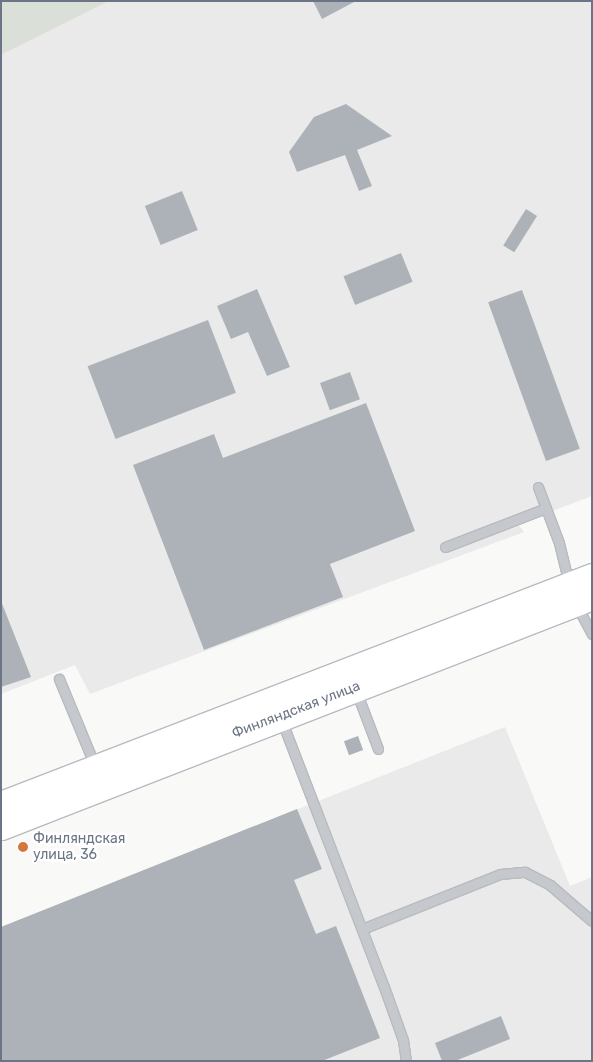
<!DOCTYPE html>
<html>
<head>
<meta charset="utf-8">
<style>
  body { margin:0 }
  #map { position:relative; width:593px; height:1062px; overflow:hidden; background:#f9f9f7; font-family:Rubik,sans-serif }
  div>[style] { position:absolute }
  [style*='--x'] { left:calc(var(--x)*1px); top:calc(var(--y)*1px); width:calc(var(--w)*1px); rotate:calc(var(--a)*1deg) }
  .built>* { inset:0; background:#eaeaea }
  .green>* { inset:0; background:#dae0d8 }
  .building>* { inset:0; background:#adb2b9; transform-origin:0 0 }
  .roads { filter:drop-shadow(1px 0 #b8bbc0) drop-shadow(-1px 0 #b8bbc0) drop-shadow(0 1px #b8bbc0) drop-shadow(0 -1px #b8bbc0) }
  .lane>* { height:9px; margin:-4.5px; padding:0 4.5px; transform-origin:4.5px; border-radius:4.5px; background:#c5c8cc }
  .secondary>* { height:25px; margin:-12.5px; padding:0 12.5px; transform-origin:12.5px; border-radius:12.5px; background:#fff }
  .dots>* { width:14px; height:14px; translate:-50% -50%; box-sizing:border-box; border:2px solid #fff; border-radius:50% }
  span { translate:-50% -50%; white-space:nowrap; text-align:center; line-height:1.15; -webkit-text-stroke:5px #fff; paint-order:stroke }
  .street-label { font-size:14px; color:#6b7585 }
  .poi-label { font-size:14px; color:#6b7585 }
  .left { translate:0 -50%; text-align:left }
  .frame { position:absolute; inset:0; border:2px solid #6b7585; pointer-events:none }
</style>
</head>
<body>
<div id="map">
  <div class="built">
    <i style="clip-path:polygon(109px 1px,592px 1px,592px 496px,518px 524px,524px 532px,90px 694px,75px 665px,1px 694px,1px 55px)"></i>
    <i style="clip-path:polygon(505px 727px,570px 886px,592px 877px,592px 1061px,1px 1061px,1px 927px)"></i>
  </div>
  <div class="green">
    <i style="clip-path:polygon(1px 1px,109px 1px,1px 55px)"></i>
  </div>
  <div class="building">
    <i style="clip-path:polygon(313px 1px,356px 1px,322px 19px)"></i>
    <i style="clip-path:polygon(346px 104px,392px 136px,357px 150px,372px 186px,359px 191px,345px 155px,297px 172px,289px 152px,314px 117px)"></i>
    <i style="left:182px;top:191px;width:42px;height:40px;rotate:68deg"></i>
    <i style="left:526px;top:209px;width:13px;height:43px;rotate:32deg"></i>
    <i style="left:401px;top:253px;width:31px;height:62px;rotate:68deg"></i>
    <i style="clip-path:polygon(257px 289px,290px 367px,267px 376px,248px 332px,231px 339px,217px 306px)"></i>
    <i style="left:522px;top:290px;width:169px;height:36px;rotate:70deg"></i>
    <i style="left:208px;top:320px;width:78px;height:129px;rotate:69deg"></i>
    <i style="left:350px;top:372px;width:29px;height:32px;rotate:70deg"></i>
    <i style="clip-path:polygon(366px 403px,415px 531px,330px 564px,343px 597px,204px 650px,133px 465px,214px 434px,223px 458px)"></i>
    <i style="clip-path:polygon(1px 601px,31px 677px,1px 687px)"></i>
    <i style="left:358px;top:736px;width:15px;height:15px;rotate:70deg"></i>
    <i style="clip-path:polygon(297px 809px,322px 869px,294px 880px,316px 934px,336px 926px,380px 1038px,322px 1061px,1px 1061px,1px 927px)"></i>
    <i style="clip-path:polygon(501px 1016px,510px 1039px,455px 1061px,442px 1061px,435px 1043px)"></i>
  </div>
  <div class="roads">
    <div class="lane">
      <i style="--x:538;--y:487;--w:60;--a:69.4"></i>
      <i style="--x:559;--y:543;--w:42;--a:76.3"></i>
      <i style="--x:445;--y:547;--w:108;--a:-21.1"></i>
      <i style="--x:577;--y:606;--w:32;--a:62"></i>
      <i style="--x:59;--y:679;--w:94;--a:67.5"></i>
      <i style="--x:356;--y:691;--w:62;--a:69.2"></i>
      <i style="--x:281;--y:719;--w:287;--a:69"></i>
      <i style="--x:384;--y:987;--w:56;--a:70.3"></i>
      <i style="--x:403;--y:1040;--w:21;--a:82"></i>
      <i style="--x:362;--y:929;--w:149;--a:-21.7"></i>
      <i style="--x:500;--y:874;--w:25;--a:-5"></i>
      <i style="--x:525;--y:872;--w:28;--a:27"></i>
      <i style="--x:550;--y:885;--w:55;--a:40.6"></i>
    </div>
    <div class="secondary">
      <i style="--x:1;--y:804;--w:633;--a:-21.1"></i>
      <i style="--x:1;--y:827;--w:634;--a:-21.26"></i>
    </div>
  </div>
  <div class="dots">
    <i style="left:23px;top:847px;background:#d5763a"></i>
  </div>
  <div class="street-label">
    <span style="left:296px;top:710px;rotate:-21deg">Финляндская улица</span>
  </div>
  <div class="poi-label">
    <span class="left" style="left:33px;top:847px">Финляндская<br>улица, 36</span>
  </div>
  <div class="frame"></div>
</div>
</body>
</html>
